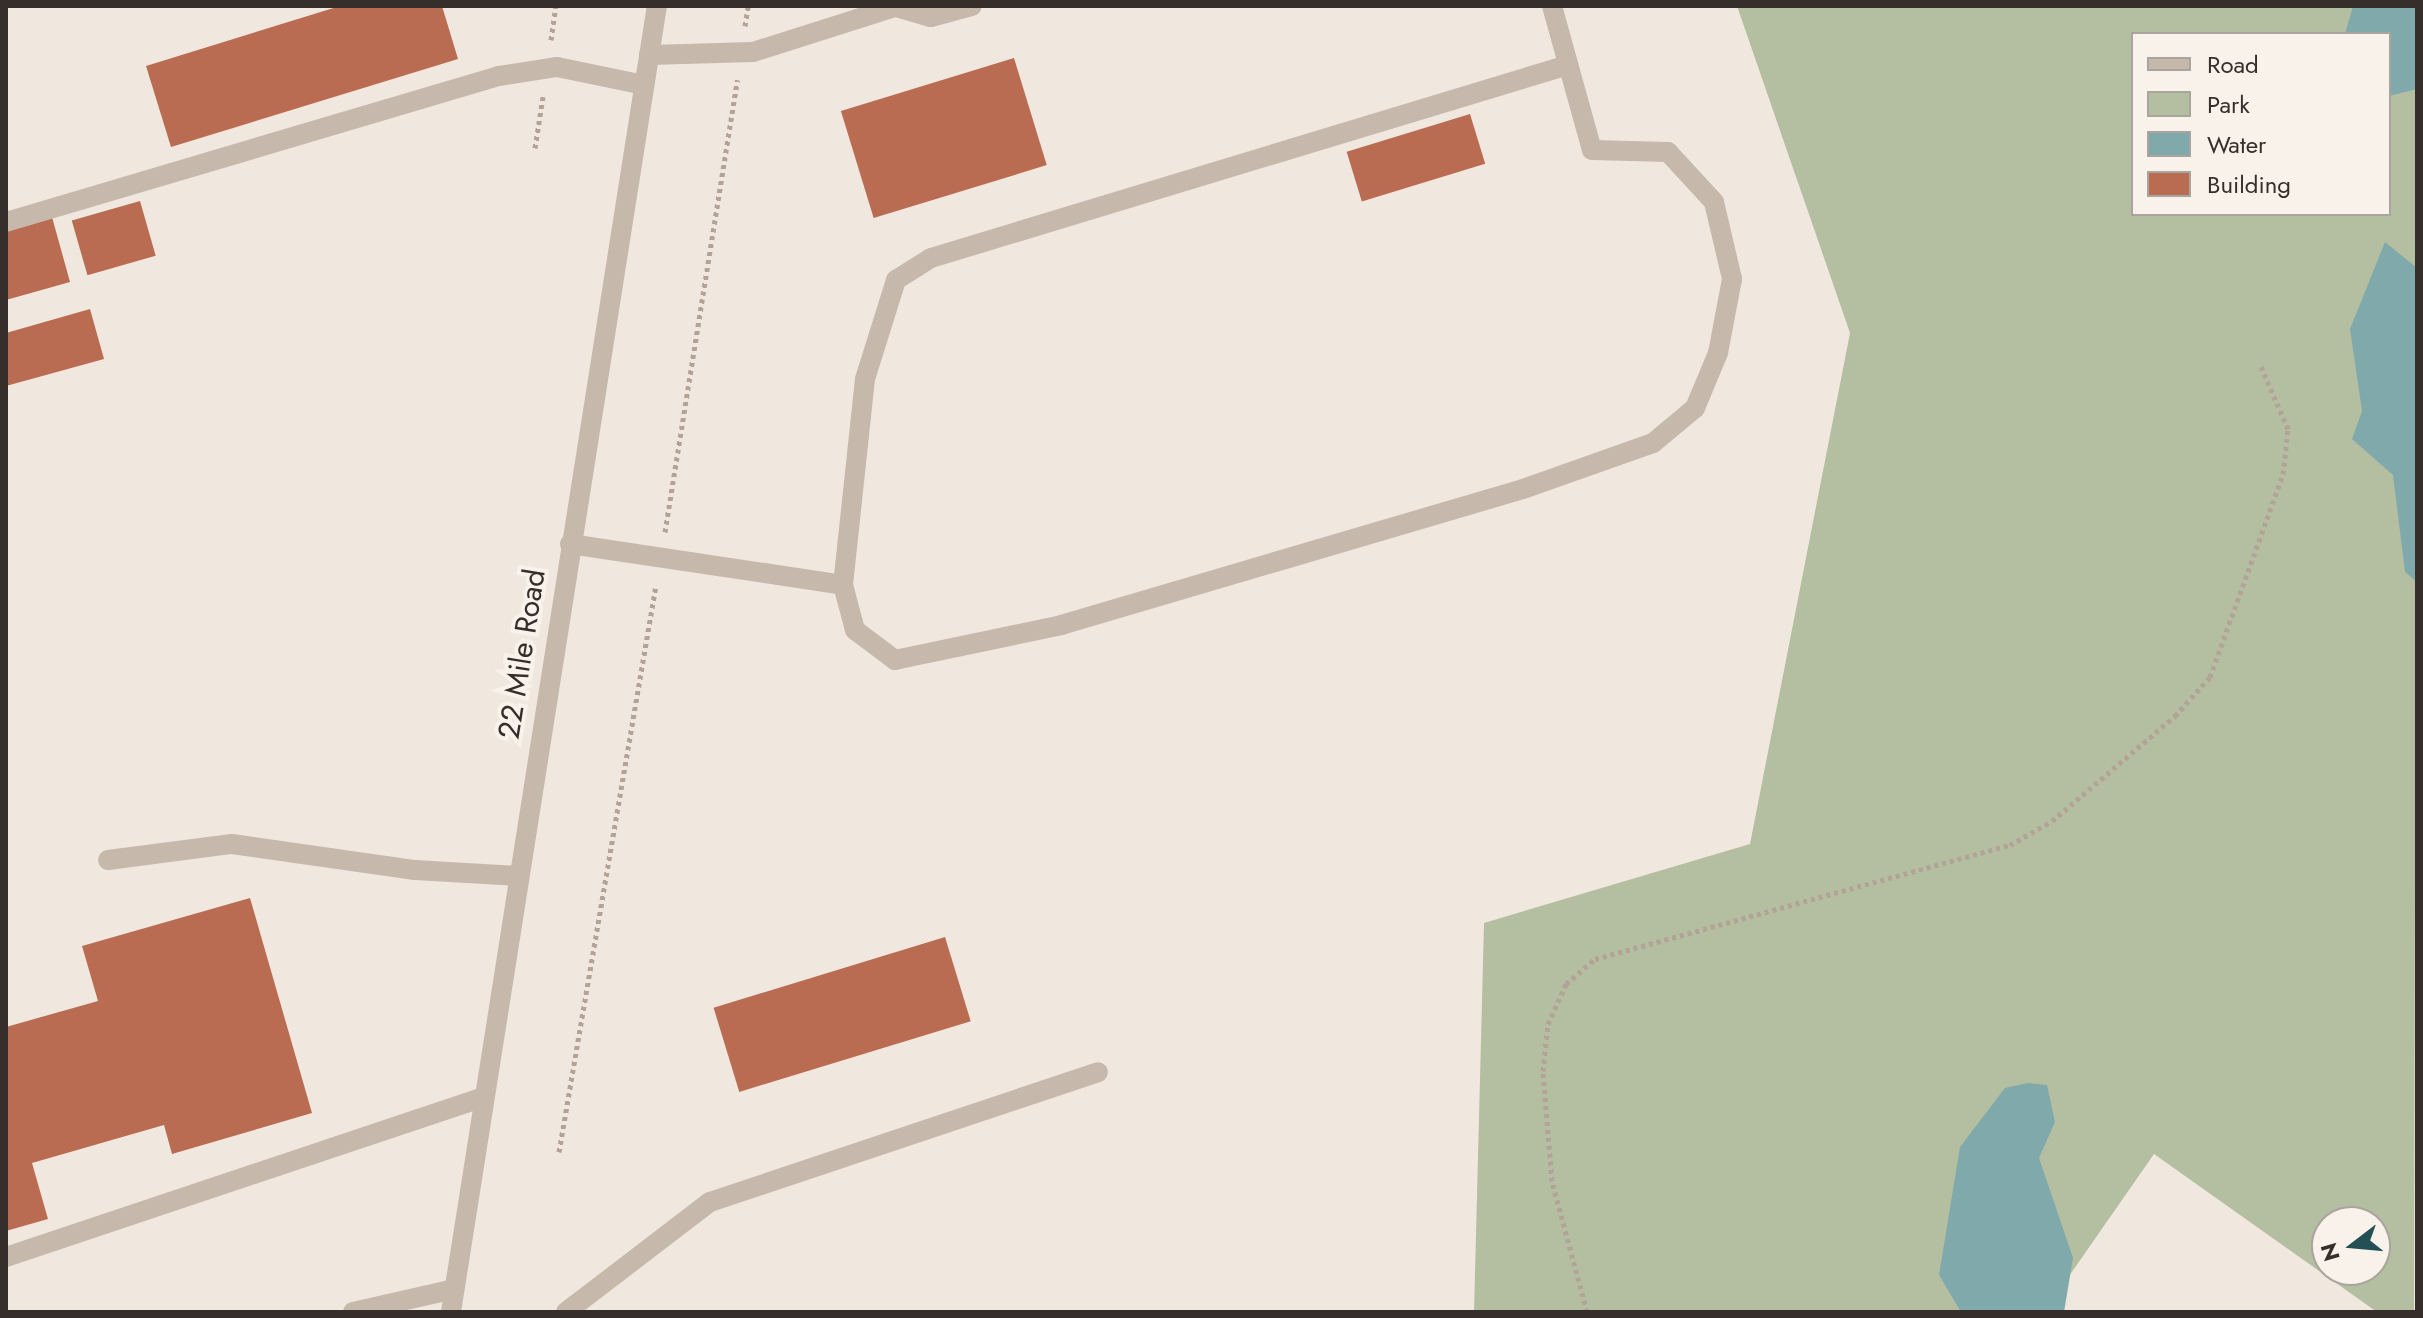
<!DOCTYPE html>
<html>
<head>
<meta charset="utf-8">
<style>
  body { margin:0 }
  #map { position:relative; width:2423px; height:1318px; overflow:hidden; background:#f0e8df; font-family:Jost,sans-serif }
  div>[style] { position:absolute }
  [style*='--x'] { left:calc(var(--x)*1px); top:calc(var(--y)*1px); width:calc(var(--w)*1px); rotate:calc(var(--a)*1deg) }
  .green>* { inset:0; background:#b4bea0 }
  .water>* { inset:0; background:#80a9ab }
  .building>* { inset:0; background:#ba6c53; transform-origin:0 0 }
  .path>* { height:5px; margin-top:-2.5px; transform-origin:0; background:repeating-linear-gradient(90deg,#b3a296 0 4px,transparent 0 8px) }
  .service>* { height:20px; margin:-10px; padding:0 10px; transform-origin:10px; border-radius:10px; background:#c7b8ac }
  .tertiary>* { height:20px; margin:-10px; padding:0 10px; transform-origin:10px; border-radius:10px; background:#c7b8ac }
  span { translate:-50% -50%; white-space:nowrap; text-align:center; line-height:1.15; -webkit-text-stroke:8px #f8f2eb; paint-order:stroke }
  .street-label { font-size:30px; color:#362e2a }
  .frame { position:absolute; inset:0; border:8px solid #362e2a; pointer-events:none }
  .legend { position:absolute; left:2131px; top:32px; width:260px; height:184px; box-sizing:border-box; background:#f8f2eb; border:2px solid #aaa49e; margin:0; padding:10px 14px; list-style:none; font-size:24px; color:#362e2a }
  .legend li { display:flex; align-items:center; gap:16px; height:40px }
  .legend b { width:40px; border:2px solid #aaa49e }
  .north { position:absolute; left:2311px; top:1206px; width:80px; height:80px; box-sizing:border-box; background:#f8f2eb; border:2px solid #aaa49e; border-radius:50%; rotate:254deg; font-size:22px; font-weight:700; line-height:32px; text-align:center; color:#362e2a }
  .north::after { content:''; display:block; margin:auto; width:28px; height:36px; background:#235054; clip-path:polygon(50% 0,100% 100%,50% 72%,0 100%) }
</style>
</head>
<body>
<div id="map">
  <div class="green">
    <i style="clip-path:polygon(evenodd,1737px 6px,2417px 6px,2414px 1312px,2377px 1312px,2154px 1154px,2044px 1312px,1474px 1312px,1484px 923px,1750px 844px,1850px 333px,1737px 6px,2133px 34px,2389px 34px,2389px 214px,2133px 214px,2133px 34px,1737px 6px,2327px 1222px,2375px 1222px,2375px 1270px,2327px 1270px,2327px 1222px)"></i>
  </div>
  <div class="water">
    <i style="clip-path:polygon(2353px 6px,2417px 6px,2417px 89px,2389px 96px,2389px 34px,2345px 34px)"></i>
    <i style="clip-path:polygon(2385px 242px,2417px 268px,2417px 582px,2405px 572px,2393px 475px,2352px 439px,2362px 411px,2350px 329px)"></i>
    <i style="clip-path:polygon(2028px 1083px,2047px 1085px,2055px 1122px,2039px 1158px,2073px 1258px,2064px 1312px,1961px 1312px,1939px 1275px,1960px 1147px,2005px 1088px)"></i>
  </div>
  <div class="building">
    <i style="clip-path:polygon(340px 6px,442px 6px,458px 59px,171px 147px,146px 66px)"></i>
    <i style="left:1014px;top:58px;width:112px;height:181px;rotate:73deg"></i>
    <i style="left:1470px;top:114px;width:52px;height:129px;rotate:73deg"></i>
    <i style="left:140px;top:201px;width:57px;height:71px;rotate:74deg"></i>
    <i style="clip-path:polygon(52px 217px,70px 282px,6px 300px,6px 230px)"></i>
    <i style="clip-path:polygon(90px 309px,104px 359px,6px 386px,6px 333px)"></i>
    <i style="clip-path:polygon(250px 898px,312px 1113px,172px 1154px,164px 1125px,32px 1163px,48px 1219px,6px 1231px,6px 1027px,98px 1001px,82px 946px)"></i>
    <i style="left:945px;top:937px;width:88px;height:242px;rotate:73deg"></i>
  </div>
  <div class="path">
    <i style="--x:745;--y:26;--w:20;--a:-81"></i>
    <i style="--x:551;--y:40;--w:34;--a:-82"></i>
    <i style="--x:535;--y:148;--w:52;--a:-81.1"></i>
    <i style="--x:665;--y:532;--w:458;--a:-80.9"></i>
    <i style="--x:559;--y:1152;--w:575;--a:-80.29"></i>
    <i style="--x:1587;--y:1312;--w:136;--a:-105"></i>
    <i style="--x:1552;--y:1181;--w:110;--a:-94.7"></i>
    <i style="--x:1543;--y:1071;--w:47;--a:-83.9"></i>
    <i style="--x:1548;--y:1024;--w:44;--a:-65.8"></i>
    <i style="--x:1566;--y:984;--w:38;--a:-41"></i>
    <i style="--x:1595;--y:959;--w:430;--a:-15.4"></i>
    <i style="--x:2010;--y:845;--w:48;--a:-29.7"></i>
    <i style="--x:2052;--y:821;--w:162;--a:-40.5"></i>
    <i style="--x:2175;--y:716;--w:52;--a:-48.1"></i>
    <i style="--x:2210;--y:677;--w:216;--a:-70.2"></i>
    <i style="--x:2283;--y:474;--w:45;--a:-83.7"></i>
    <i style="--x:2288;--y:429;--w:71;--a:-113.3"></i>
  </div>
  <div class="service">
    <i style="--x:1552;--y:6;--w:149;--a:74.5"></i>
    <i style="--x:1592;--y:150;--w:76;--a:1.5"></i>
    <i style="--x:1668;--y:152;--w:68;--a:47.4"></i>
    <i style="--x:1714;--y:202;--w:79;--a:76.8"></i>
    <i style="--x:1732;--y:279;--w:75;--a:100.7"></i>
    <i style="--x:1718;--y:353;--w:60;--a:112.7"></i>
    <i style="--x:1695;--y:408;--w:55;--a:140.2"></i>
    <i style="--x:1653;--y:443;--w:138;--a:160.5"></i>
    <i style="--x:1523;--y:489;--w:481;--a:163.6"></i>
    <i style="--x:1062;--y:625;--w:171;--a:168.2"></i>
    <i style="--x:895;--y:660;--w:50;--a:-143.1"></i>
    <i style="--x:855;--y:630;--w:47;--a:-104.9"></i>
    <i style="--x:843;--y:585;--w:207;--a:-83.9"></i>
    <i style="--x:865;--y:379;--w:104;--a:-72.6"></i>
    <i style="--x:896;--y:280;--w:41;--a:-32.2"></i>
    <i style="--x:931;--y:258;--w:666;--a:-16.86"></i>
    <i style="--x:899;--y:8;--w:33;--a:16"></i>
    <i style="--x:931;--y:17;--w:42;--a:-15"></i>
    <i style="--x:649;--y:55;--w:104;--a:-1.7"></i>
    <i style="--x:753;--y:52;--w:152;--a:-17.6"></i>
    <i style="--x:6;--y:222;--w:514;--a:-16.5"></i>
    <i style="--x:499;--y:76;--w:59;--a:-8.8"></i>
    <i style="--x:557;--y:67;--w:89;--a:11.7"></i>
    <i style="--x:570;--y:544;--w:276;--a:8.5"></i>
    <i style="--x:108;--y:860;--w:125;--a:-7.4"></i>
    <i style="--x:232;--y:844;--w:185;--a:8.1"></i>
    <i style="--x:415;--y:870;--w:103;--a:3.3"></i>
    <i style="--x:6;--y:1257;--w:504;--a:-18.51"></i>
    <i style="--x:353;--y:1312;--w:104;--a:-12.8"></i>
    <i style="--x:566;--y:1312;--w:181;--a:-37.4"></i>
    <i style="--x:710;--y:1202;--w:409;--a:-18.5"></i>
  </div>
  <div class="tertiary">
    <i style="--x:451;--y:1312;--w:1322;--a:-81.04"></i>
  </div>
  <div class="street-label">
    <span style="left:522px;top:654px;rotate:-81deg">22 Mile Road</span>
  </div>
  <div class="frame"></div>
  <ul class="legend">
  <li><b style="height:10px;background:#c7b8ac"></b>Road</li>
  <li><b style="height:22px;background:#b4bea0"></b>Park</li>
  <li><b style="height:22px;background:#80a9ab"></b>Water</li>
  <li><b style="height:22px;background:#ba6c53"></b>Building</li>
  </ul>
  <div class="north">N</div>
</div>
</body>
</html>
